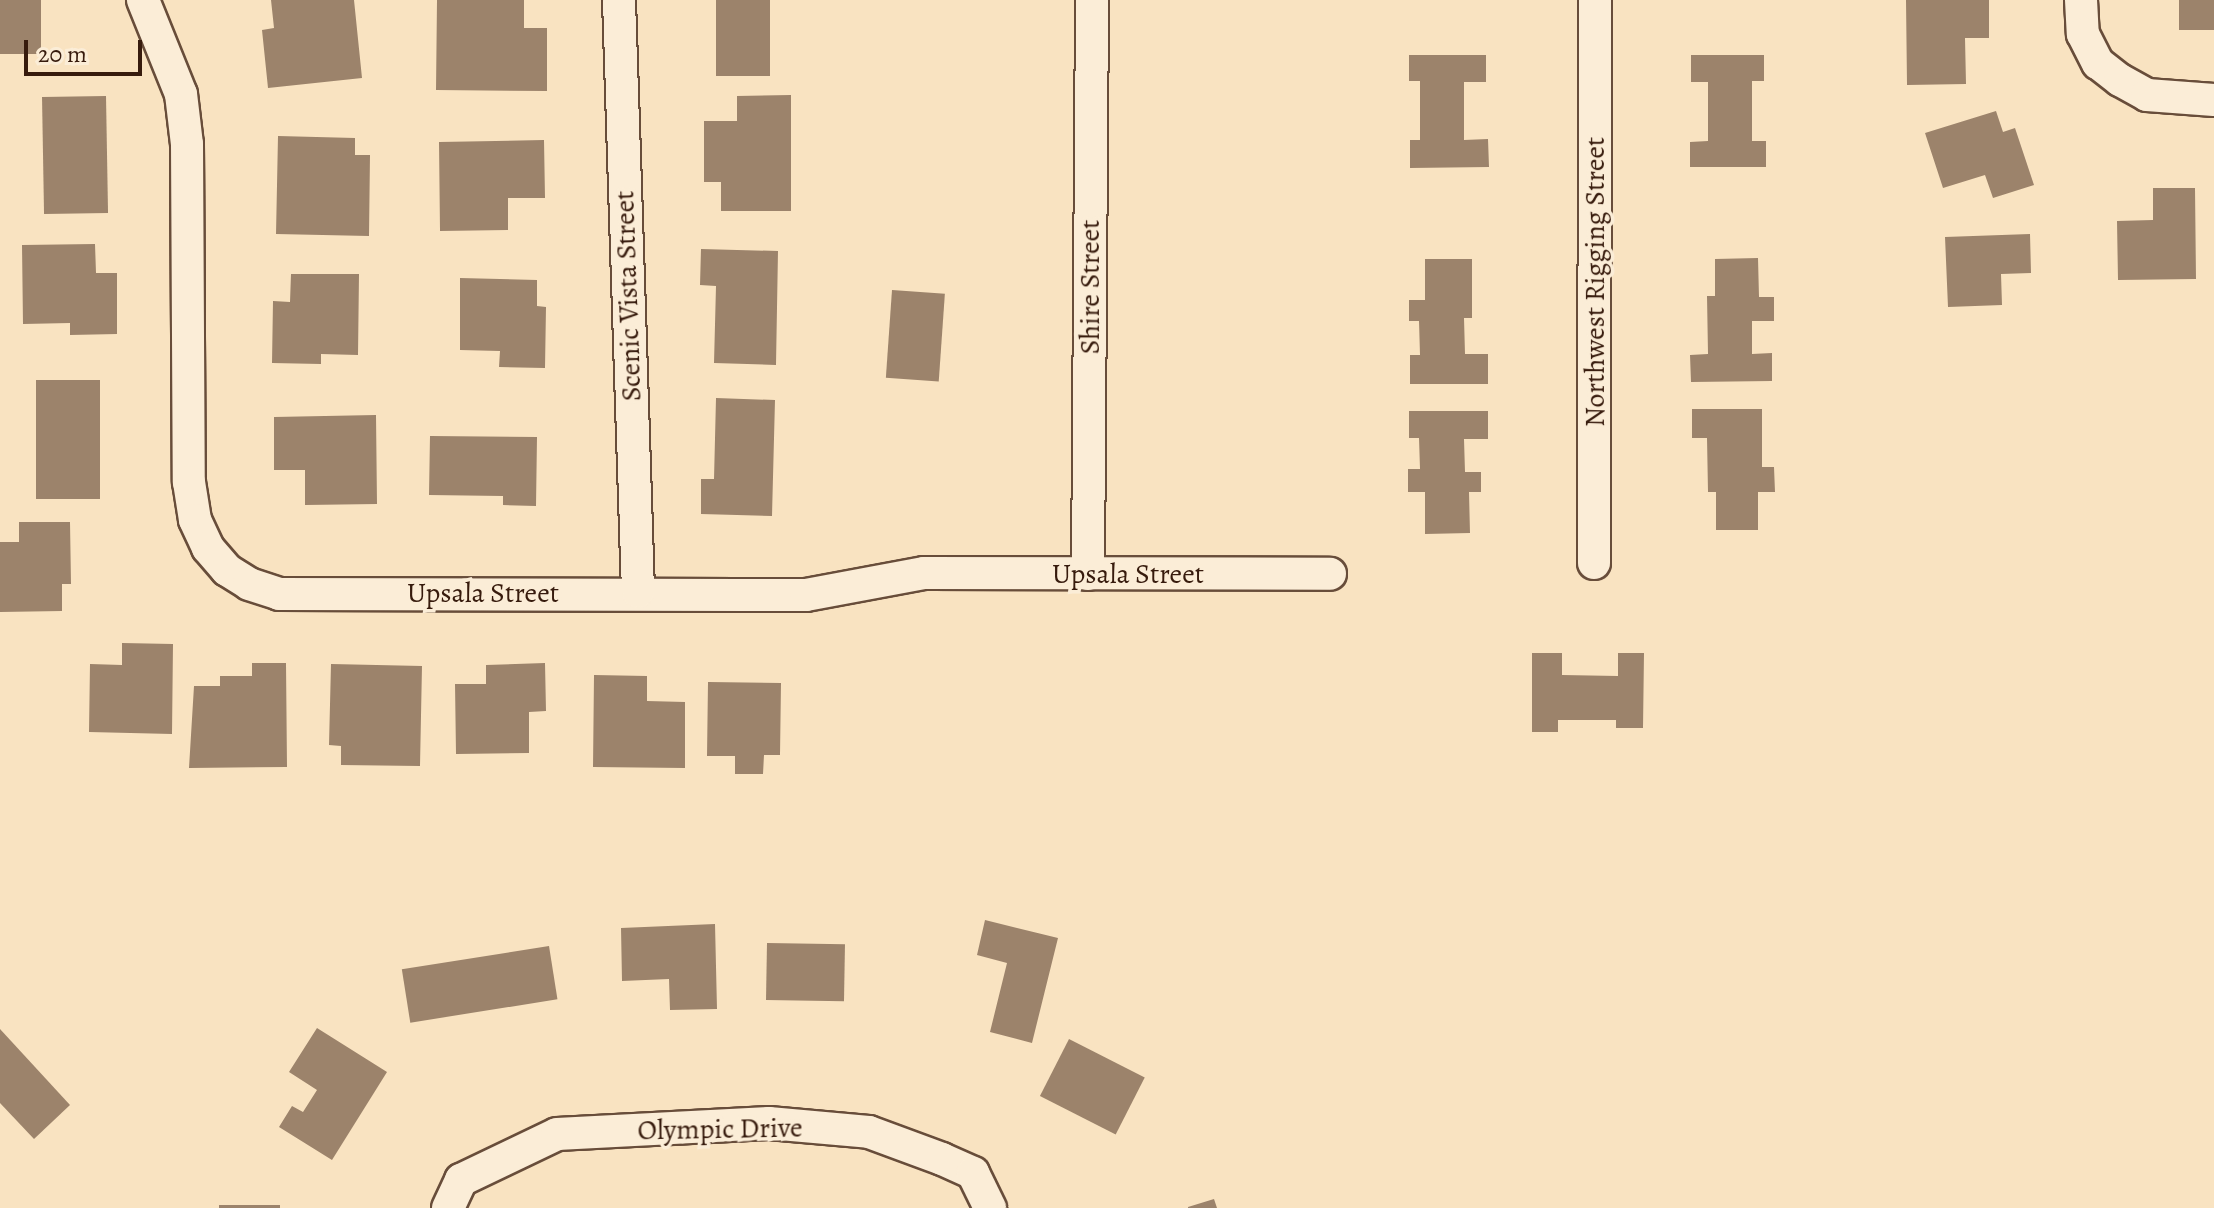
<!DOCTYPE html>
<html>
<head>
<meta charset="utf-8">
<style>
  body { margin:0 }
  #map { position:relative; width:2214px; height:1208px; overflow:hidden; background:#f9e3c1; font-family:Alegreya,serif }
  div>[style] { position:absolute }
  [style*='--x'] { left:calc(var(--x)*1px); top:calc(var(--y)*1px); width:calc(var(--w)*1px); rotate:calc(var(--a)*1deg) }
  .building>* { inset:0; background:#9c836b; transform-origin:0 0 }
  .roads { filter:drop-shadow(2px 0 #684d3a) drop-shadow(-2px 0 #684d3a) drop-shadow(0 2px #684d3a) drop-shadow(0 -2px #684d3a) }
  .street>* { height:32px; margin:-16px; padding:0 16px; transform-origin:16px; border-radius:16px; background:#fbedd7 }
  span { translate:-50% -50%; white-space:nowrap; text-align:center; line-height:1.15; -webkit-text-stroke:7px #fbedd7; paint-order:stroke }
  .street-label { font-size:28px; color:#371b0d }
  .scale { position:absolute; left:24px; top:40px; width:118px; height:36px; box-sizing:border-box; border:4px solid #371b0d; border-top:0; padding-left:10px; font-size:24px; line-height:28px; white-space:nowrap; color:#371b0d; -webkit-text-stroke:6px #fbedd7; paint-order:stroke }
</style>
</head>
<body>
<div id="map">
  <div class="building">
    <i style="left:0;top:0;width:41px;height:54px"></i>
    <i style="clip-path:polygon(271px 0,354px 0,362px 78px,268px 88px,262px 30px,274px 28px)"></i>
    <i style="clip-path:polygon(437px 0,524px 0,524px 28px,547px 28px,547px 91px,436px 90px)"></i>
    <i style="left:716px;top:0;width:54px;height:76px"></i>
    <i style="clip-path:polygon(1906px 0,1989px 0,1989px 38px,1965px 38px,1966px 84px,1907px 85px)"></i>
    <i style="left:2179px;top:0;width:35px;height:30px"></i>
    <i style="clip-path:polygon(1409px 55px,1486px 55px,1486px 82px,1464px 82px,1464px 140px,1488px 139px,1489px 167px,1410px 168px,1410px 140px,1420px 140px,1420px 81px,1409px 81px)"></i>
    <i style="clip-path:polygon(1691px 55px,1764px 55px,1764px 81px,1752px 81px,1752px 141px,1766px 141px,1766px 167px,1690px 167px,1690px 142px,1708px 141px,1708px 82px,1691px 82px)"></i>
    <i style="clip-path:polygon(791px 95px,791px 211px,721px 211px,721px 182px,704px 182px,704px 121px,737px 121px,737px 96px)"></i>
    <i style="left:106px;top:96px;width:117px;height:64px;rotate:89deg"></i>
    <i style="clip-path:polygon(1996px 111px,2003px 132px,2015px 128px,2034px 185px,1993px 198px,1985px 175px,1943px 188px,1925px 133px)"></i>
    <i style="clip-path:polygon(278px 136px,355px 138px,355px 155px,370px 155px,369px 236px,276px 234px)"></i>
    <i style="clip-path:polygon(544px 140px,545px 198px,508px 198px,508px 230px,440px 231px,439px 142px)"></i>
    <i style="clip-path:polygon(2153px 188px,2195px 188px,2196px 279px,2118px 280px,2117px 221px,2153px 220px)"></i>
    <i style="clip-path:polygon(2030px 234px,2031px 273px,2001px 274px,2002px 305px,1948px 307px,1945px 237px)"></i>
    <i style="clip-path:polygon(95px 244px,96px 273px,117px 273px,117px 334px,70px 335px,70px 323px,23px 324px,22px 245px)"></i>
    <i style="clip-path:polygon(701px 249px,778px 251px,776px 365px,714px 363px,716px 286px,700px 285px)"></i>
    <i style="clip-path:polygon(1758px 258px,1759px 297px,1774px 297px,1774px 321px,1752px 321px,1752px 354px,1772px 353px,1772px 381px,1691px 382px,1690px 355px,1708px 354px,1707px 296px,1715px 296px,1715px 259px)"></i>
    <i style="clip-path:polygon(1425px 259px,1472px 259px,1472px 318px,1464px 318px,1465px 354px,1488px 354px,1488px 384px,1410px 384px,1410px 355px,1420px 355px,1419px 321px,1409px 321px,1409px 300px,1425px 300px)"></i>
    <i style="clip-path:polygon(291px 274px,359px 274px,358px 355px,321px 354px,321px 364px,272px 363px,273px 301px,290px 302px)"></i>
    <i style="clip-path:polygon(460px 278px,537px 280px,537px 306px,546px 307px,545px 368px,499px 367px,500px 351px,460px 350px)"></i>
    <i style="left:892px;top:290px;width:53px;height:88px;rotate:4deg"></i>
    <i style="left:36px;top:380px;width:64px;height:119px"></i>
    <i style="clip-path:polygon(716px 398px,775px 400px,772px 516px,701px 514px,701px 479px,714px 479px)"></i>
    <i style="clip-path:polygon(1692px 409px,1762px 409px,1762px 467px,1774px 467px,1775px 492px,1758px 492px,1758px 530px,1716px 530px,1716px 492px,1708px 492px,1707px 438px,1692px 438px)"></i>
    <i style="clip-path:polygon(1409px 411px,1488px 411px,1488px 439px,1464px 439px,1465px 472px,1481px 472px,1481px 492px,1469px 492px,1470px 533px,1425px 534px,1425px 492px,1408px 492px,1408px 469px,1420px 469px,1419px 438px,1409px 438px)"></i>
    <i style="clip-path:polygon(376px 415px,377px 504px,305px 505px,305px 470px,274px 470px,274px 417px)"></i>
    <i style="clip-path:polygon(430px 436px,537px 437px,536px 506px,503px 505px,503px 496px,429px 495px)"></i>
    <i style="clip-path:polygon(19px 522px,70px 522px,71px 584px,62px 584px,62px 611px,0 612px,0 542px,19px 542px)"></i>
    <i style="clip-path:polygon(122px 643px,173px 644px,172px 734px,89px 732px,90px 664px,122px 665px)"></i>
    <i style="clip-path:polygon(1532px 653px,1562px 653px,1562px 675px,1618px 676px,1618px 653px,1644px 653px,1643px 728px,1616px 728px,1616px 720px,1558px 720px,1558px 732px,1532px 732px)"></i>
    <i style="clip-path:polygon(252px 663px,286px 663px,287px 767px,189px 768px,194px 686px,220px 686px,220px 676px,252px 676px)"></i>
    <i style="clip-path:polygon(545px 663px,546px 711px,529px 712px,529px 753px,456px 754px,455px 684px,486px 684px,486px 665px)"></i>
    <i style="clip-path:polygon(331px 664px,422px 666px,420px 766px,341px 765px,341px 746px,329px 745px)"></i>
    <i style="clip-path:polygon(594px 675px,647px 676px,647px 701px,685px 702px,685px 768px,593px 767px)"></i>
    <i style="clip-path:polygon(708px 682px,781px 683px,780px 755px,764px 755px,763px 774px,735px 774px,735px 756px,707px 756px)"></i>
    <i style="clip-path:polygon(985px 920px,1058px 938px,1032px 1043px,990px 1032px,1007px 963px,977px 955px)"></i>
    <i style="clip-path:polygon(715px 924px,717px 1009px,670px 1010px,669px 979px,622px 981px,621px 928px)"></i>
    <i style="left:767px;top:943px;width:78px;height:57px;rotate:1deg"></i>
    <i style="left:549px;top:946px;width:54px;height:149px;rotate:81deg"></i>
    <i style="clip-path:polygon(317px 1028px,387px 1072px,332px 1160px,279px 1127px,292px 1106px,303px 1112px,317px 1090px,289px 1072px)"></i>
    <i style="clip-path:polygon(0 1029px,70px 1105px,34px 1139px,0 1103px)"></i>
    <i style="left:1069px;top:1039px;width:85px;height:64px;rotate:27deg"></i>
    <i style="clip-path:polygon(1214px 1199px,1217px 1208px,1188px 1208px,1188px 1207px)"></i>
    <i style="left:219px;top:1205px;width:61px;height:3px"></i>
  </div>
  <div class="roads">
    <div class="street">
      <i style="--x:143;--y:0;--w:101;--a:68"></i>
      <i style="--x:181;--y:94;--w:50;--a:83.2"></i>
      <i style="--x:187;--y:144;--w:338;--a:89.7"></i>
      <i style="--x:189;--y:482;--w:38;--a:81"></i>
      <i style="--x:195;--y:520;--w:31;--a:65"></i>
      <i style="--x:208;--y:548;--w:29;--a:49"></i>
      <i style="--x:227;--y:570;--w:26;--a:32"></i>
      <i style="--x:249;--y:584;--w:32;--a:18"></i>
      <i style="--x:279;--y:594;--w:527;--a:0.11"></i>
      <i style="--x:806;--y:595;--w:120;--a:-10.6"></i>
      <i style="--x:924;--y:573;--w:406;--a:0.1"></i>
      <i style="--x:619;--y:0;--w:592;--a:88.16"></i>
      <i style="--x:2081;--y:0;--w:34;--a:87"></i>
      <i style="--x:2083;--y:34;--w:33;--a:63"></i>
      <i style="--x:2098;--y:63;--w:28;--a:38"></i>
      <i style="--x:2120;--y:80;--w:31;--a:29"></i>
      <i style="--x:2147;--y:95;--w:67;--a:4.3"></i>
      <i style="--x:1594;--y:563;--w:563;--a:-89.9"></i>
      <i style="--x:1088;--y:574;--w:574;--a:-89.6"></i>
      <i style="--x:448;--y:1208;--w:31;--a:-65"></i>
      <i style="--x:461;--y:1180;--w:106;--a:-25.6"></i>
      <i style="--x:557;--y:1134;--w:212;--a:-3"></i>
      <i style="--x:769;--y:1123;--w:100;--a:5.1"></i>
      <i style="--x:869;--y:1132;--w:78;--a:20.3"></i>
      <i style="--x:942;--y:1159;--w:34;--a:24"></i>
      <i style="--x:973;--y:1173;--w:39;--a:64"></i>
    </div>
  </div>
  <div class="street-label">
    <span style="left:1595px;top:282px;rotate:-90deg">Northwest Rigging Street</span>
    <span style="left:1090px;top:287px;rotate:-90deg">Shire Street</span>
    <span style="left:628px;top:296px;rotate:-92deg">Scenic Vista Street</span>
    <span style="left:1128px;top:574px">Upsala Street</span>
    <span style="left:483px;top:593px">Upsala Street</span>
    <span style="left:720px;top:1129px;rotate:-1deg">Olympic Drive</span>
  </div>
  <div class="scale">20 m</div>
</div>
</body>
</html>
